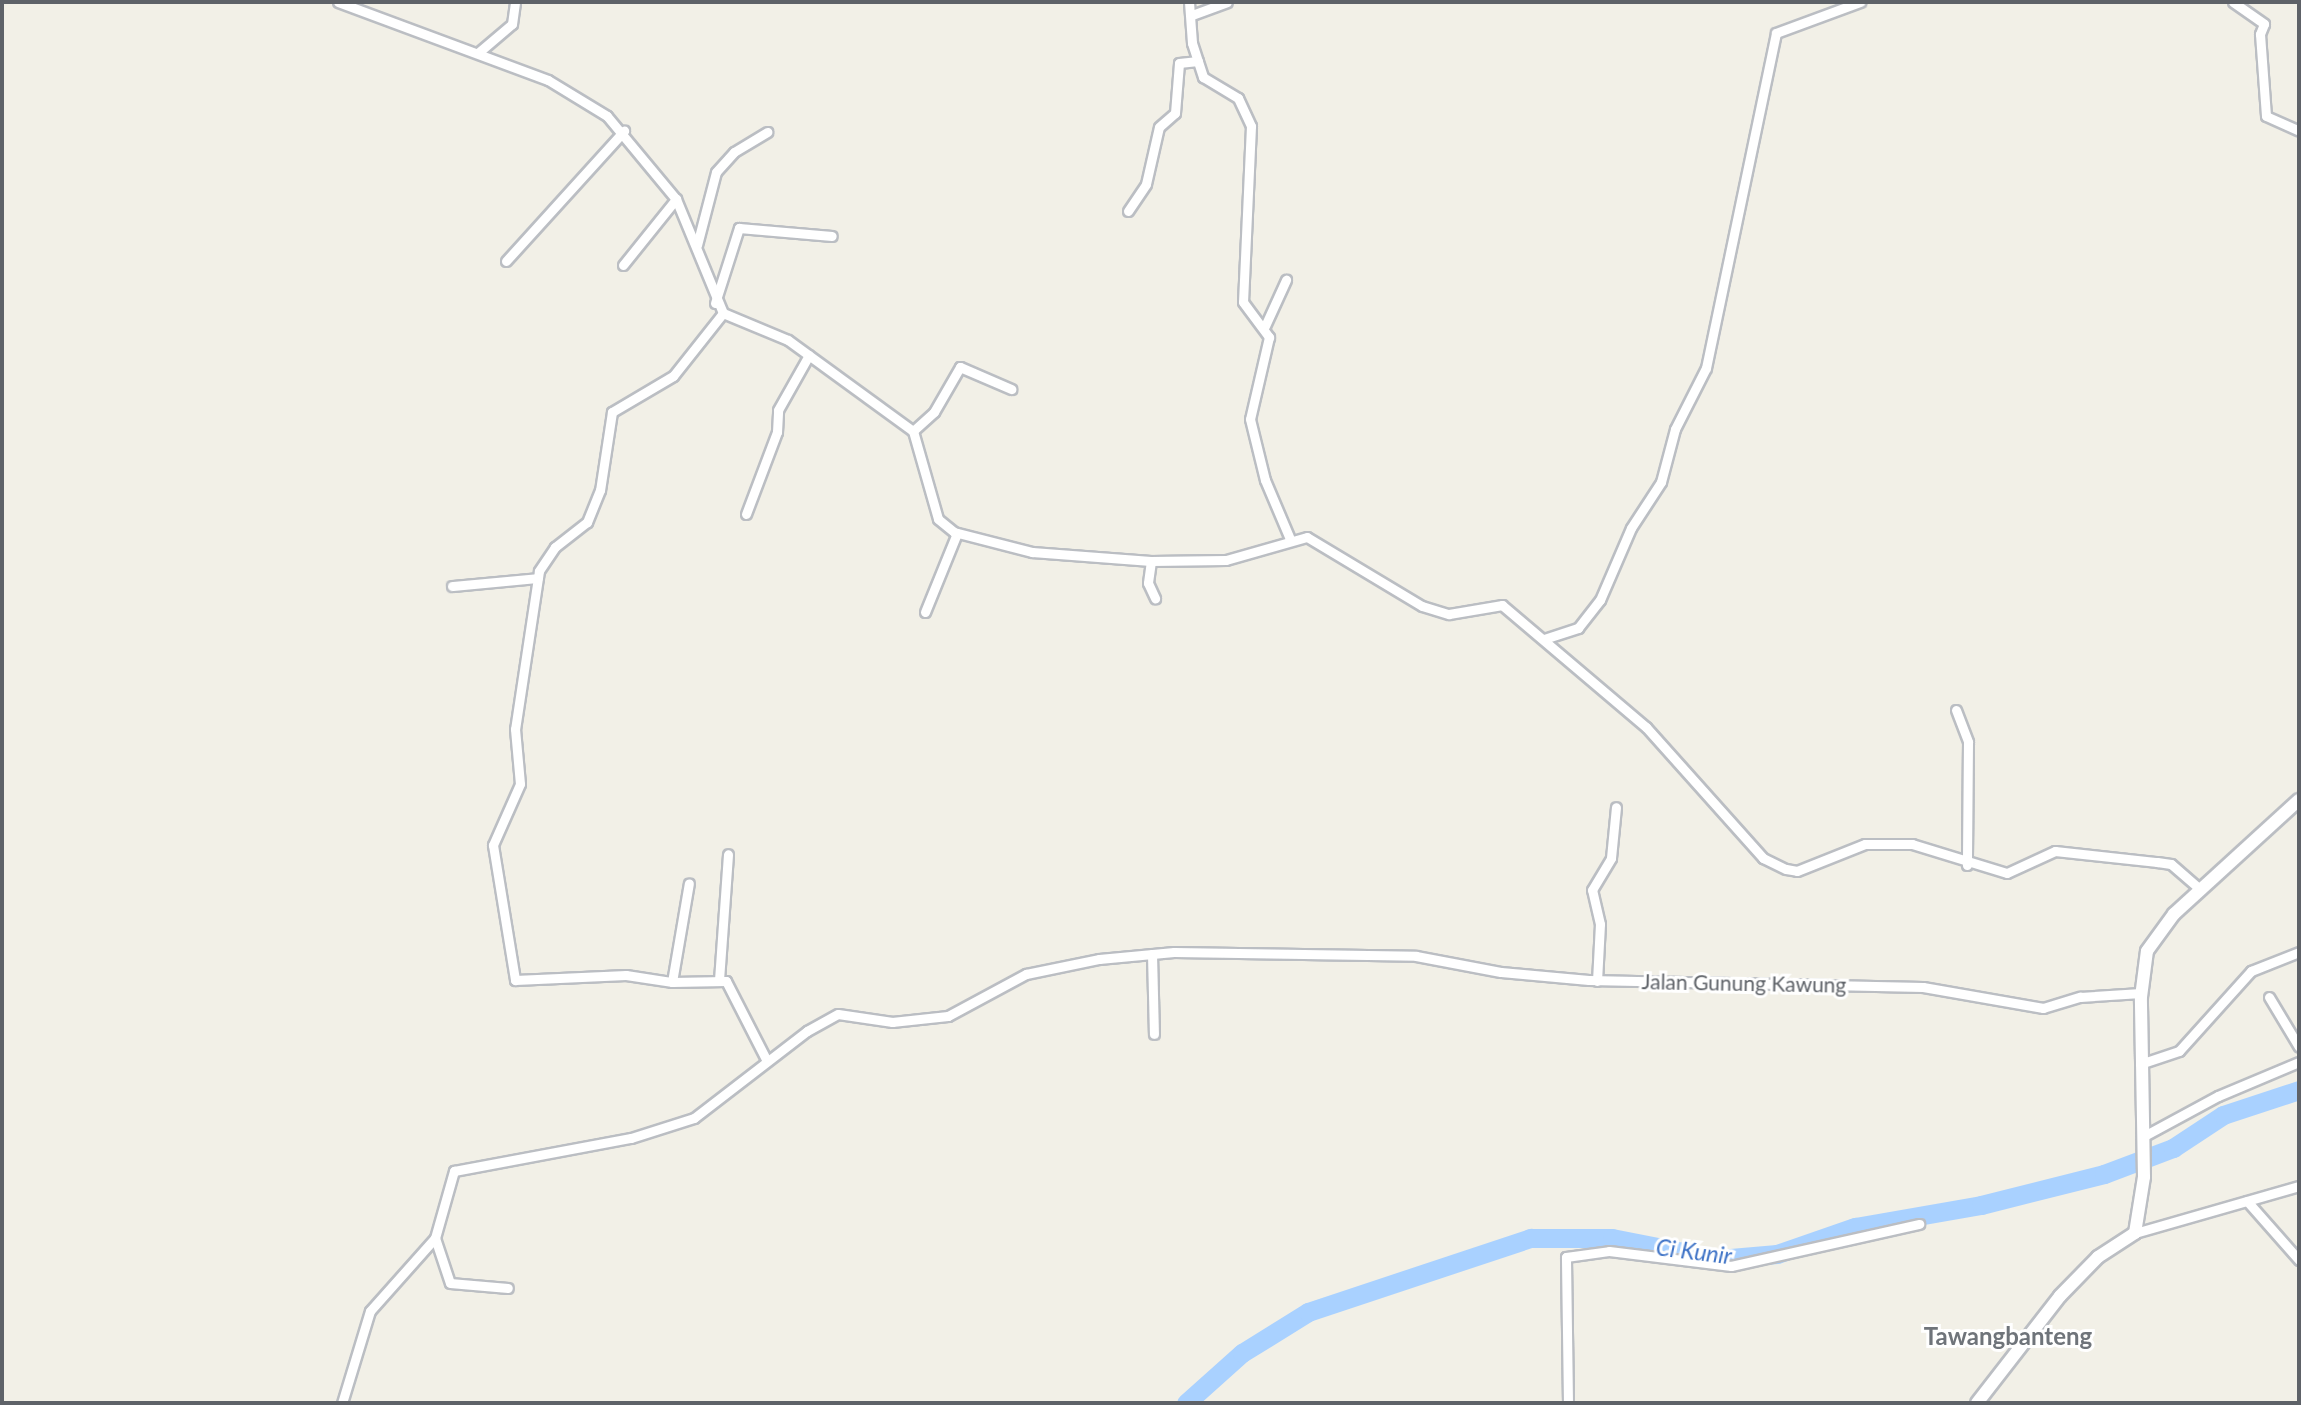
<!DOCTYPE html>
<html>
<head>
<meta charset="utf-8">
<style>
  body { margin:0 }
  #map { position:relative; width:2301px; height:1405px; overflow:hidden; background:#f2f0e7; font-family:Lato,sans-serif }
  div>[style] { position:absolute }
  [style*='--x'] { left:calc(var(--x)*1px); top:calc(var(--y)*1px); width:calc(var(--w)*1px); rotate:calc(var(--a)*1deg) }
  .river>* { height:19px; margin:-9.5px; padding:0 9.5px; transform-origin:9.5px; border-radius:9.5px; background:#a9d1ff }
  .roads { filter:drop-shadow(2px 0 #bbbec3) drop-shadow(-2px 0 #bbbec3) drop-shadow(0 2px #bbbec3) drop-shadow(0 -2px #bbbec3) }
  .street>* { height:9px; margin:-4.5px; padding:0 4.5px; transform-origin:4.5px; border-radius:4.5px; background:#fff }
  .secondary>* { height:12px; margin:-6px; padding:0 6px; transform-origin:6px; border-radius:6px; background:#fff }
  span { translate:-50% -50%; white-space:nowrap; text-align:center; line-height:1.15; -webkit-text-stroke:6px #fff; paint-order:stroke }
  .street-label { font-size:21px; color:#5e6268 }
  .water-label { font-size:23px; color:#3d72c6; font-style:italic }
  .quarter-label { font-size:24px; color:#6f747a; font-weight:700 }
  .frame { position:absolute; inset:0; border:4px solid #5e6268; pointer-events:none }
</style>
</head>
<body>
<div id="map">
  <div class="river">
    <i style="--x:1186;--y:1403;--w:75;--a:-41.8"></i>
    <i style="--x:1242;--y:1353;--w:78;--a:-31.8"></i>
    <i style="--x:1308;--y:1312;--w:235;--a:-18.4"></i>
    <i style="--x:1531;--y:1238;--w:81;--a:0"></i>
    <i style="--x:1612;--y:1238;--w:109;--a:11.1"></i>
    <i style="--x:1719;--y:1259;--w:58;--a:-4.9"></i>
    <i style="--x:1777;--y:1254;--w:83;--a:-19.1"></i>
    <i style="--x:1855;--y:1227;--w:128;--a:-9.9"></i>
    <i style="--x:1981;--y:1205;--w:127;--a:-14.1"></i>
    <i style="--x:2104;--y:1174;--w:74;--a:-20.6"></i>
    <i style="--x:2173;--y:1148;--w:60;--a:-33.4"></i>
    <i style="--x:2223;--y:1115;--w:80;--a:-18.2"></i>
  </div>
  <div class="roads">
    <div class="street">
      <i style="--x:338;--y:2;--w:224;--a:20.4"></i>
      <i style="--x:548;--y:80;--w:69;--a:31.4"></i>
      <i style="--x:607;--y:116;--w:108;--a:50.3"></i>
      <i style="--x:676;--y:199;--w:123;--a:67.6"></i>
      <i style="--x:723;--y:313;--w:70;--a:22.6"></i>
      <i style="--x:788;--y:340;--w:155;--a:36.1"></i>
      <i style="--x:913;--y:431;--w:91;--a:74.1"></i>
      <i style="--x:938;--y:519;--w:21;--a:39"></i>
      <i style="--x:954;--y:532;--w:81;--a:14.4"></i>
      <i style="--x:1032;--y:552;--w:119;--a:4.3"></i>
      <i style="--x:1151;--y:561;--w:75;--a:-0.8"></i>
      <i style="--x:1226;--y:560;--w:84;--a:-15.9"></i>
      <i style="--x:1307;--y:537;--w:134;--a:31"></i>
      <i style="--x:1422;--y:606;--w:28;--a:17"></i>
      <i style="--x:1449;--y:614;--w:54;--a:-9.6"></i>
      <i style="--x:1502;--y:605;--w:189;--a:40.3"></i>
      <i style="--x:1646;--y:727;--w:176;--a:48.2"></i>
      <i style="--x:1763;--y:858;--w:25;--a:26"></i>
      <i style="--x:1786;--y:869;--w:11;--a:10"></i>
      <i style="--x:1797;--y:871;--w:73;--a:-21.7"></i>
      <i style="--x:1865;--y:844;--w:47;--a:0"></i>
      <i style="--x:1912;--y:844;--w:99;--a:17"></i>
      <i style="--x:2007;--y:873;--w:53;--a:-24.6"></i>
      <i style="--x:2055;--y:851;--w:103;--a:6.2"></i>
      <i style="--x:2157;--y:862;--w:14;--a:8"></i>
      <i style="--x:2171;--y:864;--w:38;--a:41"></i>
      <i style="--x:1189;--y:2;--w:41;--a:85.8"></i>
      <i style="--x:1192;--y:43;--w:36;--a:72"></i>
      <i style="--x:1203;--y:77;--w:41;--a:31"></i>
      <i style="--x:1238;--y:98;--w:31;--a:65"></i>
      <i style="--x:1251;--y:126;--w:176;--a:92.6"></i>
      <i style="--x:1243;--y:302;--w:44;--a:53.4"></i>
      <i style="--x:1269;--y:337;--w:84;--a:103"></i>
      <i style="--x:1250;--y:419;--w:63;--a:76.2"></i>
      <i style="--x:1265;--y:480;--w:64;--a:67"></i>
      <i style="--x:2233;--y:2;--w:38;--a:35"></i>
      <i style="--x:2264;--y:24;--w:11;--a:112"></i>
      <i style="--x:2260;--y:34;--w:82;--a:85.8"></i>
      <i style="--x:2266;--y:116;--w:36;--a:24"></i>
      <i style="--x:1192;--y:15;--w:37;--a:-20"></i>
      <i style="--x:479;--y:52;--w:43;--a:-40.3"></i>
      <i style="--x:512;--y:24;--w:22;--a:-82"></i>
      <i style="--x:1128;--y:211;--w:32;--a:-56"></i>
      <i style="--x:1146;--y:184;--w:58;--a:-77.2"></i>
      <i style="--x:1159;--y:127;--w:21;--a:-41"></i>
      <i style="--x:1175;--y:113;--w:50;--a:-85.4"></i>
      <i style="--x:1179;--y:63;--w:19;--a:-6"></i>
      <i style="--x:697;--y:245;--w:75;--a:-75.4"></i>
      <i style="--x:716;--y:172;--w:27;--a:-48"></i>
      <i style="--x:734;--y:152;--w:39;--a:-31"></i>
      <i style="--x:506;--y:261;--w:176;--a:-47.8"></i>
      <i style="--x:623;--y:265;--w:85;--a:-51.2"></i>
      <i style="--x:715;--y:303;--w:79;--a:-72.3"></i>
      <i style="--x:739;--y:228;--w:93;--a:4.9"></i>
      <i style="--x:723;--y:313;--w:80;--a:128.4"></i>
      <i style="--x:673;--y:376;--w:71;--a:149.5"></i>
      <i style="--x:612;--y:412;--w:79;--a:98.7"></i>
      <i style="--x:600;--y:490;--w:35;--a:112"></i>
      <i style="--x:587;--y:522;--w:41;--a:142"></i>
      <i style="--x:555;--y:547;--w:29;--a:124"></i>
      <i style="--x:539;--y:571;--w:160;--a:98.6"></i>
      <i style="--x:515;--y:729;--w:55;--a:84.8"></i>
      <i style="--x:520;--y:784;--w:67;--a:113.9"></i>
      <i style="--x:493;--y:845;--w:137;--a:80.7"></i>
      <i style="--x:515;--y:980;--w:111;--a:-2.6"></i>
      <i style="--x:626;--y:975;--w:47;--a:8.7"></i>
      <i style="--x:672;--y:982;--w:54;--a:-1.1"></i>
      <i style="--x:726;--y:981;--w:90;--a:62.9"></i>
      <i style="--x:1265;--y:326;--w:51;--a:-65.5"></i>
      <i style="--x:913;--y:431;--w:28;--a:-42"></i>
      <i style="--x:934;--y:412;--w:52;--a:-60"></i>
      <i style="--x:960;--y:367;--w:56;--a:23.3"></i>
      <i style="--x:746;--y:514;--w:88;--a:-69.3"></i>
      <i style="--x:777;--y:432;--w:22;--a:-87"></i>
      <i style="--x:778;--y:410;--w:63;--a:-60.6"></i>
      <i style="--x:1151;--y:561;--w:22;--a:98"></i>
      <i style="--x:1148;--y:583;--w:17;--a:65"></i>
      <i style="--x:452;--y:586;--w:86;--a:-5.3"></i>
      <i style="--x:925;--y:612;--w:85;--a:-67.9"></i>
      <i style="--x:1544;--y:639;--w:36;--a:-18"></i>
      <i style="--x:1578;--y:628;--w:36;--a:-52"></i>
      <i style="--x:1600;--y:600;--w:78;--a:-66.7"></i>
      <i style="--x:1631;--y:528;--w:55;--a:-56.9"></i>
      <i style="--x:1661;--y:482;--w:55;--a:-75.2"></i>
      <i style="--x:1675;--y:429;--w:68;--a:-63.1"></i>
      <i style="--x:1706;--y:368;--w:342;--a:-78.2"></i>
      <i style="--x:1776;--y:33;--w:90;--a:-20.3"></i>
      <i style="--x:1956;--y:710;--w:34;--a:69"></i>
      <i style="--x:1968;--y:742;--w:123;--a:90.5"></i>
      <i style="--x:1152;--y:954;--w:80;--a:88.6"></i>
      <i style="--x:719;--y:980;--w:126;--a:-85.9"></i>
      <i style="--x:1597;--y:981;--w:57;--a:-87"></i>
      <i style="--x:1600;--y:924;--w:35;--a:-103"></i>
      <i style="--x:1592;--y:890;--w:37;--a:-59"></i>
      <i style="--x:1611;--y:858;--w:51;--a:-84.4"></i>
      <i style="--x:672;--y:982;--w:100;--a:-80.3"></i>
      <i style="--x:2269;--y:997;--w:58;--a:59"></i>
      <i style="--x:2140;--y:1064;--w:41;--a:-18.4"></i>
      <i style="--x:2179;--y:1051;--w:108;--a:-48"></i>
      <i style="--x:2251;--y:971;--w:52;--a:-21.6"></i>
      <i style="--x:2144;--y:1136;--w:84;--a:-28.4"></i>
      <i style="--x:2218;--y:1096;--w:88;--a:-22.8"></i>
      <i style="--x:2247;--y:1201;--w:79;--a:48.6"></i>
      <i style="--x:2135;--y:1233;--w:171;--a:-16"></i>
      <i style="--x:435;--y:1238;--w:47;--a:71.6"></i>
      <i style="--x:450;--y:1283;--w:58;--a:4.9"></i>
      <i style="--x:342;--y:1403;--w:96;--a:-73.1"></i>
      <i style="--x:370;--y:1311;--w:98;--a:-48.3"></i>
      <i style="--x:435;--y:1238;--w:70;--a:-74.2"></i>
      <i style="--x:454;--y:1171;--w:180;--a:-10.6"></i>
      <i style="--x:631;--y:1138;--w:66;--a:-17.6"></i>
      <i style="--x:694;--y:1118;--w:143;--a:-37.6"></i>
      <i style="--x:807;--y:1031;--w:35;--a:-29"></i>
      <i style="--x:838;--y:1014;--w:55;--a:8.4"></i>
      <i style="--x:892;--y:1022;--w:56;--a:-6.1"></i>
      <i style="--x:948;--y:1016;--w:89;--a:-28.3"></i>
      <i style="--x:1026;--y:974;--w:75;--a:-11.6"></i>
      <i style="--x:1099;--y:959;--w:75;--a:-5.3"></i>
      <i style="--x:1174;--y:952;--w:242;--a:0.9"></i>
      <i style="--x:1416;--y:956;--w:86;--a:10.7"></i>
      <i style="--x:1501;--y:972;--w:88;--a:5.2"></i>
      <i style="--x:1589;--y:980;--w:334;--a:1.2"></i>
      <i style="--x:1923;--y:987;--w:122;--a:9.9"></i>
      <i style="--x:2043;--y:1008;--w:39;--a:-17"></i>
      <i style="--x:2080;--y:997;--w:61;--a:-3.8"></i>
      <i style="--x:1568;--y:1403;--w:146;--a:-90.8"></i>
      <i style="--x:1566;--y:1257;--w:43;--a:-7.9"></i>
      <i style="--x:1609;--y:1251;--w:123;--a:7"></i>
      <i style="--x:1731;--y:1266;--w:193;--a:-12.6"></i>
    </div>
    <div class="secondary">
      <i style="--x:1977;--y:1403;--w:135;--a:-52.2"></i>
      <i style="--x:2060;--y:1296;--w:54;--a:-45.7"></i>
      <i style="--x:2098;--y:1257;--w:44;--a:-33"></i>
      <i style="--x:2135;--y:1233;--w:57;--a:-80.9"></i>
      <i style="--x:2144;--y:1177;--w:180;--a:-91"></i>
      <i style="--x:2141;--y:997;--w:46;--a:-82.6"></i>
      <i style="--x:2147;--y:951;--w:46;--a:-53.9"></i>
      <i style="--x:2174;--y:914;--w:169;--a:-42.4"></i>
    </div>
  </div>
  <div class="street-label">
    <span style="left:1744px;top:983px;rotate:1deg">Jalan Gunung Kawung</span>
  </div>
  <div class="water-label">
    <span style="left:1694px;top:1251px;rotate:7deg">Ci Kunir</span>
  </div>
  <div class="quarter-label">
    <span style="left:2008px;top:1336px">Tawangbanteng</span>
  </div>
  <div class="frame"></div>
</div>
</body>
</html>
